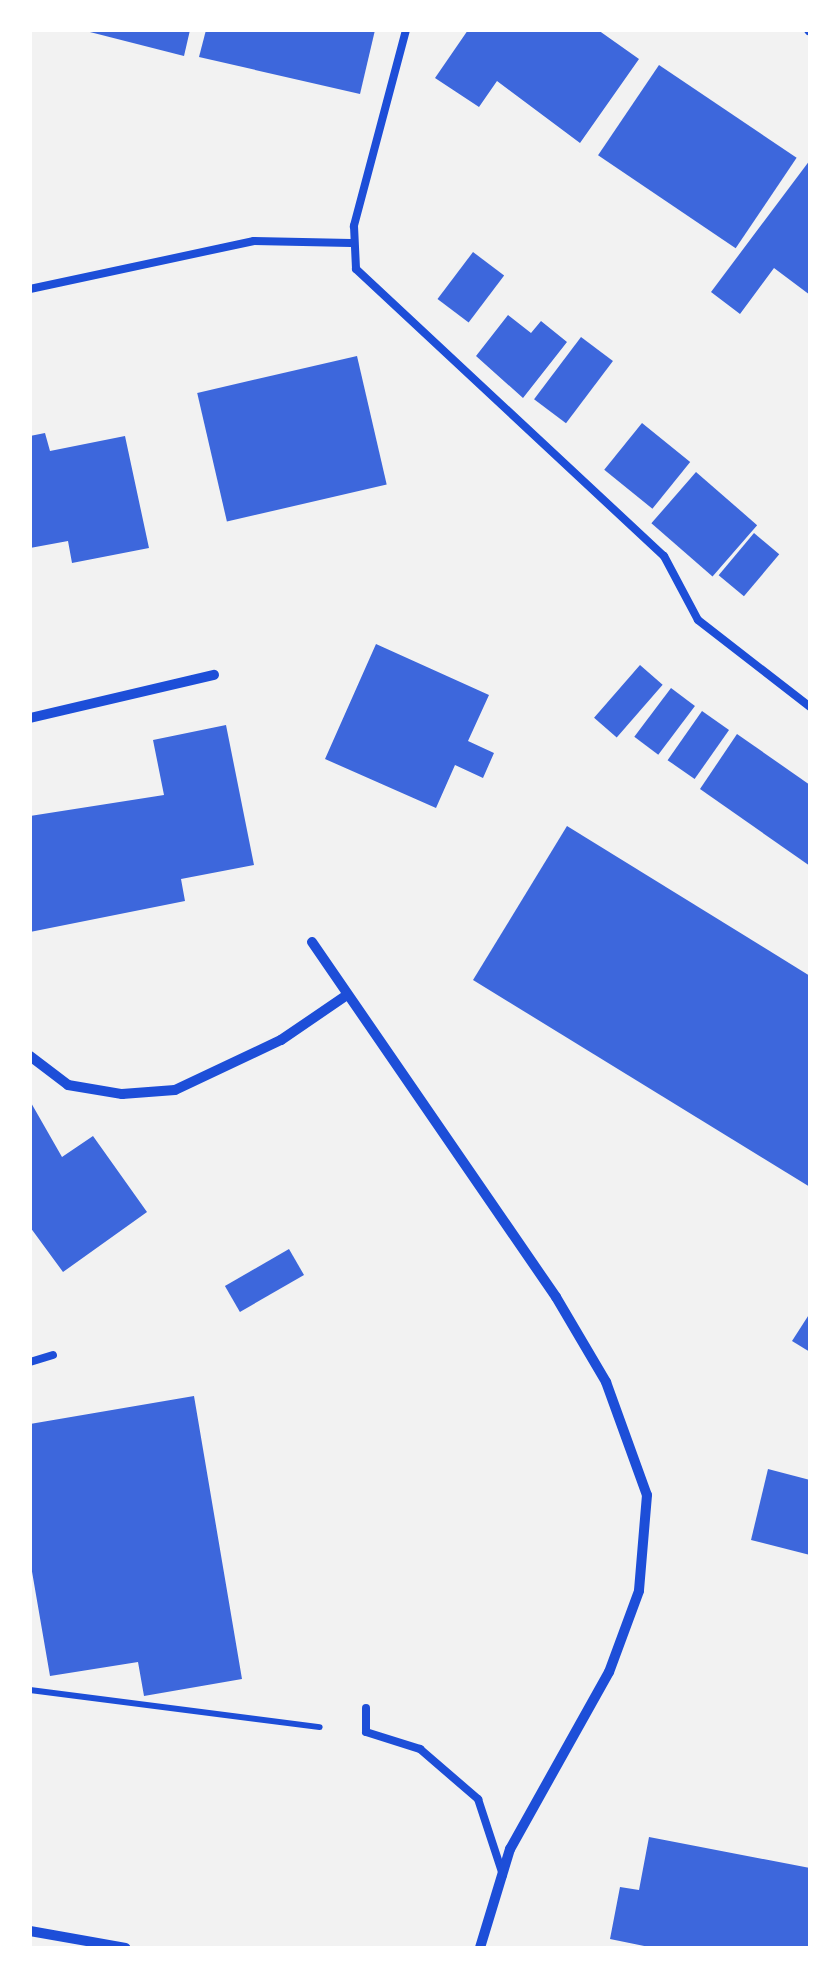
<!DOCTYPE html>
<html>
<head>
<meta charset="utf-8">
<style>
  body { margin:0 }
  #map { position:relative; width:840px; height:1978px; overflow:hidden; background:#f2f2f2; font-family:Commissioner,sans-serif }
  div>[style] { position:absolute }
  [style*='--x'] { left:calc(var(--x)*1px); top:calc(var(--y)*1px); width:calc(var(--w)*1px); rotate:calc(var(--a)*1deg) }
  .building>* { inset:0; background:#3d67dc; transform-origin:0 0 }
  .path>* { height:6px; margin:-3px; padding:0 3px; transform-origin:3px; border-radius:3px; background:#1d4ed8 }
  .service>* { height:8px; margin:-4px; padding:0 4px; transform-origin:4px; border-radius:4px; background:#1d4ed8 }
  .minor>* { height:10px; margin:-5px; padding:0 5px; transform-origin:5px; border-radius:5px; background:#1d4ed8 }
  span { translate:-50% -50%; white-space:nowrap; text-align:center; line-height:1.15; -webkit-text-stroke:10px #fff; paint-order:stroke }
  .frame { position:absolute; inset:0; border:32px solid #fff; pointer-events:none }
</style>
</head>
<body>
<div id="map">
  <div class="building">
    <i style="clip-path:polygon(82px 30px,190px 30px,184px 56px)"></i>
    <i style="clip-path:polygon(206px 30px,375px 30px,360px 94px,199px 57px)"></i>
    <i style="clip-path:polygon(468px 30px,598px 30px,639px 59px,580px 143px,497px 81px,479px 107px,435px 78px)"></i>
    <i style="left:659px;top:65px;width:166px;height:109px;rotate:34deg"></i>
    <i style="clip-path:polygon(810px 160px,810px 295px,774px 268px,740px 314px,711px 292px)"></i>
    <i style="left:473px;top:252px;width:39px;height:59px;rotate:37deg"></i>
    <i style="clip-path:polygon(508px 315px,531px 333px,541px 321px,567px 342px,523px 398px,476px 356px)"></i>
    <i style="left:581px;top:337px;width:40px;height:78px;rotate:37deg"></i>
    <i style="left:357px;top:356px;width:132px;height:164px;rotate:77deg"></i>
    <i style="left:642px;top:423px;width:62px;height:60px;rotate:39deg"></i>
    <i style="clip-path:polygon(45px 433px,50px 451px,125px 436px,149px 548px,72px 563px,68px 541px,30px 548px,30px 436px)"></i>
    <i style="left:696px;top:472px;width:81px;height:68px;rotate:41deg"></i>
    <i style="left:754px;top:533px;width:33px;height:55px;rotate:40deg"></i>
    <i style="clip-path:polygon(376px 644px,489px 695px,468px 741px,494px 753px,483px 778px,455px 765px,436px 808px,325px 759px)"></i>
    <i style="left:640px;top:665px;width:30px;height:70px;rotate:41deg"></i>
    <i style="left:671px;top:688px;width:30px;height:61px;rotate:37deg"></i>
    <i style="left:702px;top:711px;width:33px;height:60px;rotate:35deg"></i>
    <i style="clip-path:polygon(226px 725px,254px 865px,181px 879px,185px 901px,30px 932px,30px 816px,164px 795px,153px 740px)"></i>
    <i style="clip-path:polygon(737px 734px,810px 785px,810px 866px,700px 789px)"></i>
    <i style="clip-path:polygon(567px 826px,810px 976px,810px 1187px,473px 980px)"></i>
    <i style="clip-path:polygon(30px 1101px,62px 1157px,93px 1136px,147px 1212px,63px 1272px,30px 1227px)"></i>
    <i style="left:289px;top:1249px;width:30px;height:74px;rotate:60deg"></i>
    <i style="clip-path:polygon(810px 1313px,810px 1352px,792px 1341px)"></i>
    <i style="clip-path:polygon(194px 1396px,242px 1679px,144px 1696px,138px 1662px,50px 1676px,30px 1560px,30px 1424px)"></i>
    <i style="clip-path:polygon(768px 1469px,810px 1480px,810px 1555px,751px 1540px)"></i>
    <i style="clip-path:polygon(649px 1837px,810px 1868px,810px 1948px,654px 1948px,610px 1939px,620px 1887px,639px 1890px)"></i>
  </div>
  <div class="path">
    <i style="--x:30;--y:1690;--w:292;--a:7.3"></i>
  </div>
  <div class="service">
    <i style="--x:406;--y:30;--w:203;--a:104.9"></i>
    <i style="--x:354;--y:226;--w:43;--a:87.3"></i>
    <i style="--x:356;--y:269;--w:421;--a:43"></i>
    <i style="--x:664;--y:556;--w:72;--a:62"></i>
    <i style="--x:698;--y:620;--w:142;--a:37.8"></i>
    <i style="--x:30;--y:289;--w:229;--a:-12.1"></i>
    <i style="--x:254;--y:241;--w:97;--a:1.2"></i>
    <i style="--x:30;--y:1362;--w:24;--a:-17"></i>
    <i style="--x:366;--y:1708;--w:24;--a:90"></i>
    <i style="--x:366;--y:1732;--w:57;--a:17.5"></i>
    <i style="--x:420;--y:1749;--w:77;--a:40.8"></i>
    <i style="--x:478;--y:1799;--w:80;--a:71.8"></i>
  </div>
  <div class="minor">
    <i style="--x:809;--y:30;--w:1;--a:45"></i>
    <i style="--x:30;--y:718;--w:189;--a:-13.2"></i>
    <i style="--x:312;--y:942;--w:431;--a:55.5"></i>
    <i style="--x:556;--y:1297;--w:99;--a:59.5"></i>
    <i style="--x:606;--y:1382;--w:120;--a:70.1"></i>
    <i style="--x:647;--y:1495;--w:96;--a:94.8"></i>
    <i style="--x:639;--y:1591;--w:86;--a:110.3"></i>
    <i style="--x:609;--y:1672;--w:203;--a:119.2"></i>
    <i style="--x:510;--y:1849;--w:103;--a:106.9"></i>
    <i style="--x:30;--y:1056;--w:48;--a:37.3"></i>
    <i style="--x:68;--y:1085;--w:55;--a:9.5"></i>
    <i style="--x:122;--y:1094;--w:53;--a:-4.3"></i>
    <i style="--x:175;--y:1090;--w:117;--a:-25.3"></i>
    <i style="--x:281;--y:1040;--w:80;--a:-34.3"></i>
    <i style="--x:30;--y:1931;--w:97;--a:10"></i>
  </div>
  <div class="frame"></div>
</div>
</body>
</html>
